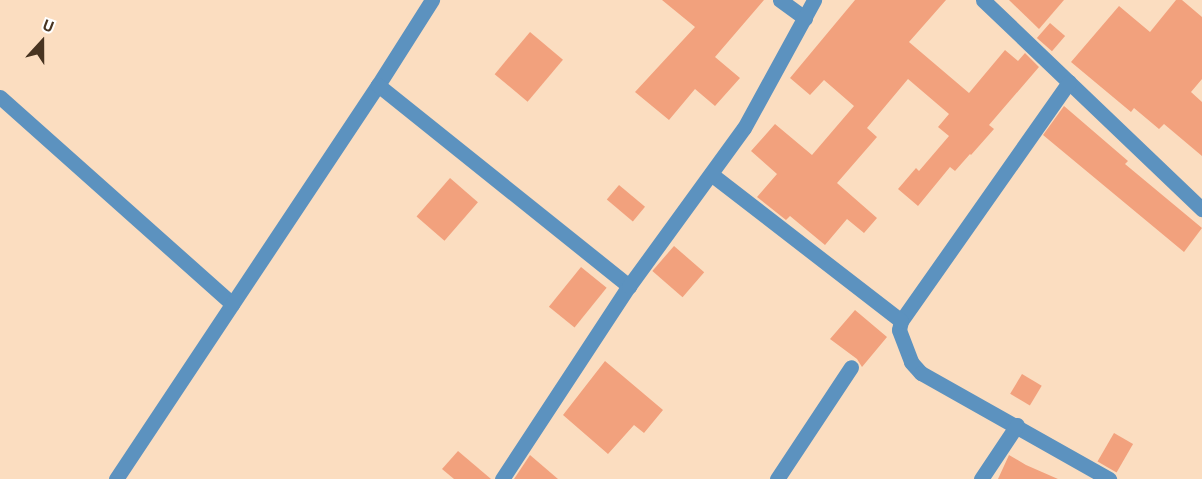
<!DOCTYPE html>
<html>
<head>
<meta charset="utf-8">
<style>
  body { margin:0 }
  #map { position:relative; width:1202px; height:479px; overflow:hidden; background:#fbddc0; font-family:"Titillium Web",sans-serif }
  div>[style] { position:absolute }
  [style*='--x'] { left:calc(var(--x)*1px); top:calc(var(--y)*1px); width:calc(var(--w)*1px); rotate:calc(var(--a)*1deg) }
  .building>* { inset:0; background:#f2a17d; transform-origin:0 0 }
  .minor>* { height:15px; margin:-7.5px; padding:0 7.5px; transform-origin:7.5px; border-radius:7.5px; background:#5c92bf }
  span { translate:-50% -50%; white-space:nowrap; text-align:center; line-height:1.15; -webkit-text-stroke:4.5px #fff; paint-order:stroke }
  .north { position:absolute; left:12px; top:12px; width:60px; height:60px; -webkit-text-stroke:4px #fff; paint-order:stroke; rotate:21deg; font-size:16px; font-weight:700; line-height:24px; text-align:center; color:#483421 }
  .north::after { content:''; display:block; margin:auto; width:21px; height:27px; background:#483421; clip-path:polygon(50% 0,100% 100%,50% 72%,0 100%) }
</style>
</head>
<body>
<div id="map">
  <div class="building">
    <i style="clip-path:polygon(662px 0,764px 0,715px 57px,740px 78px,715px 106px,695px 89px,669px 120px,635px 92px,695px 27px)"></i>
    <i style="clip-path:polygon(855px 0,946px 0,909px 42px,969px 93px,1005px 50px,1018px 61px,1025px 53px,1039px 67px,989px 125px,994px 129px,971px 155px,970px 154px,955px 171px,950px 167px,918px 206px,898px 189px,916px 168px,919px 171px,949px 136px,938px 127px,949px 114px,908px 79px,867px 128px,877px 137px,837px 183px,877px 218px,864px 233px,847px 219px,825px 245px,790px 216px,786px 220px,757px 197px,777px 174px,751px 151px,775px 124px,812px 155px,854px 106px,824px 80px,810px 95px,790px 78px)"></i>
    <i style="clip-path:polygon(1009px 0,1064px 0,1039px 29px)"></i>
    <i style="clip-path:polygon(1176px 0,1182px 0,1202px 17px,1202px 79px,1191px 92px,1202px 102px,1202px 156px,1164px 124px,1159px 129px,1134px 108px,1131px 112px,1071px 62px,1119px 6px,1150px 32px)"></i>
    <i style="left:1050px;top:23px;width:20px;height:20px;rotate:41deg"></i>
    <i style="left:530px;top:32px;width:43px;height:55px;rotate:40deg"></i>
    <i style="clip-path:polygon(1064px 106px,1128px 161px,1125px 164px,1202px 228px,1184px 252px,1043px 135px)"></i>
    <i style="left:450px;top:178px;width:37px;height:51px;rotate:41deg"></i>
    <i style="left:619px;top:185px;width:34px;height:19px;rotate:40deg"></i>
    <i style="left:674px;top:246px;width:40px;height:33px;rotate:41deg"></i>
    <i style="left:581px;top:267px;width:33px;height:51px;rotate:39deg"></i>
    <i style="clip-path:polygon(855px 310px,887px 337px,862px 367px,857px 359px,830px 339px)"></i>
    <i style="clip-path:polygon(605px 361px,663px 410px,644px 433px,634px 425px,608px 454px,563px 415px)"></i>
    <i style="left:1022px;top:374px;width:23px;height:23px;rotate:31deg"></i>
    <i style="left:1114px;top:433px;width:22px;height:33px;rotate:30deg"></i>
    <i style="clip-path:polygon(458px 451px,491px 479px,454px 479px,442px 469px)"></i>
    <i style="clip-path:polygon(530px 455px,558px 479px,514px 479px)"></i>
    <i style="clip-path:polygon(1009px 455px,1026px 465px,1058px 479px,998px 479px)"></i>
  </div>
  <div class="minor">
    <i style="--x:780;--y:0;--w:31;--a:36"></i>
    <i style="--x:983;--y:0;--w:303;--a:43.7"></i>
    <i style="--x:1069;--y:82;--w:292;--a:125.1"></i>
    <i style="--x:901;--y:321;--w:9;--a:103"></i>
    <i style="--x:899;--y:330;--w:34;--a:69"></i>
    <i style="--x:911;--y:362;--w:15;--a:48"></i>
    <i style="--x:921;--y:373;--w:216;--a:29.4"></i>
    <i style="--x:378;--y:85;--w:101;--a:-57.6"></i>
    <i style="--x:0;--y:97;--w:311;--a:41.7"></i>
    <i style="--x:711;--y:174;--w:240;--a:37.7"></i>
    <i style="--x:116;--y:479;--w:473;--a:-56.4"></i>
    <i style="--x:378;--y:85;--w:322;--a:38.7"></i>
    <i style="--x:502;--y:479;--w:231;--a:-56.7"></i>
    <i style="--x:629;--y:286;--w:195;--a:-54"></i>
    <i style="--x:744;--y:128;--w:146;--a:-61.3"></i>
    <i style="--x:777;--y:479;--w:134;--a:-56.5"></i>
    <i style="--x:981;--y:479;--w:65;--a:-56.3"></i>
  </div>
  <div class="north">U</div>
</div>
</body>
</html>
